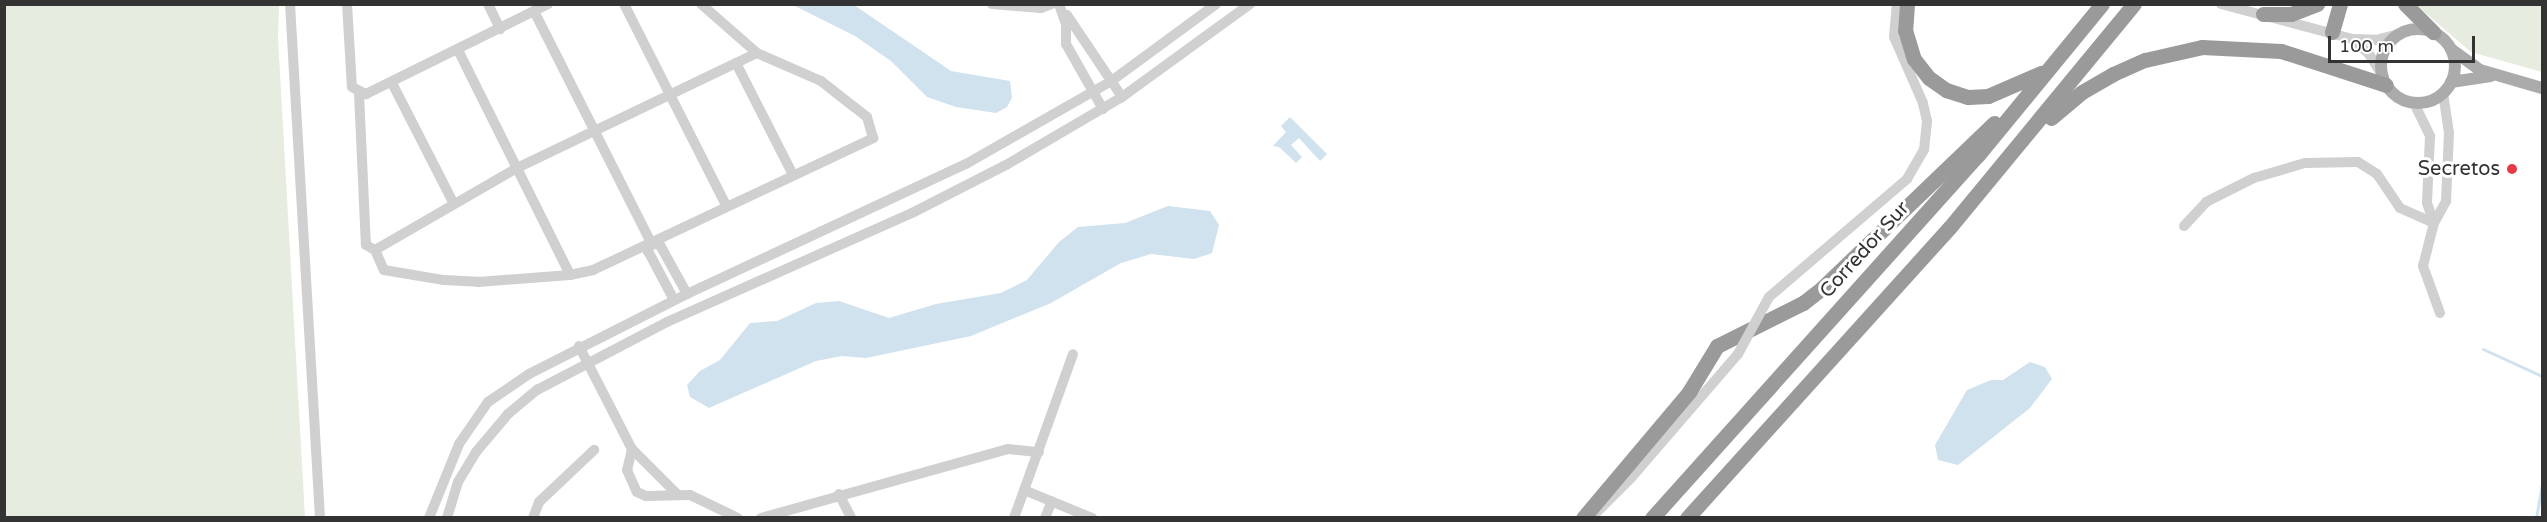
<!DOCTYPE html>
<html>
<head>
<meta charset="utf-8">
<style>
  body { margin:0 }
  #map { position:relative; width:2547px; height:522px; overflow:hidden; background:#fff; font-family:"Varela Round",sans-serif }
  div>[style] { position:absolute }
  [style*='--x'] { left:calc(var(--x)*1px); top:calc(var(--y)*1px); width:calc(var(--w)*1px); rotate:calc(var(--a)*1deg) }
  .green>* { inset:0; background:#e6ecdf }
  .water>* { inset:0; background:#cfe2ee }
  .stream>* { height:3px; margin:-1.5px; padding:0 1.5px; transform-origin:1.5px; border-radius:1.5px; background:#cfe2ee }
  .minor>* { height:10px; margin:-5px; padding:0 5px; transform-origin:5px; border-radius:5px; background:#d0d0d0 }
  .major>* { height:12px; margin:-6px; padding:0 6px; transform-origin:6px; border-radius:6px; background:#ababab }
  .major>.ring { margin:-6px; padding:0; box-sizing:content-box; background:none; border:12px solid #ababab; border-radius:50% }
  .highway>* { height:15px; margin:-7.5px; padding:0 7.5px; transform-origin:7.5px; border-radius:7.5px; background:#9a9a9a }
  .minor-bridge>* { height:10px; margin:-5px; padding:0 5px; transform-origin:5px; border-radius:5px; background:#d0d0d0 }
  .dots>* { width:16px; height:16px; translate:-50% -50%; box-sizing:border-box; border:3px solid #fff; border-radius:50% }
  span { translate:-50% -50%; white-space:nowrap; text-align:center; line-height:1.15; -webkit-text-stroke:6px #fff; paint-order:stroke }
  .poi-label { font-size:20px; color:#333 }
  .right { translate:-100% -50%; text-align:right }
  .street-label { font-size:20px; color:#333 }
  .frame { position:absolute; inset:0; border:6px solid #333; pointer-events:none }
  .scale { position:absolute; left:2328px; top:36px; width:147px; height:27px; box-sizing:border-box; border:3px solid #333; border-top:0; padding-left:8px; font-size:18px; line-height:21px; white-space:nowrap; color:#333; -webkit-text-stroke:4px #fff; paint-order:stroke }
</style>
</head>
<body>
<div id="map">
  <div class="green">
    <i style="clip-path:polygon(4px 5px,279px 5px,278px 38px,305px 517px,5px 517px)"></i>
    <i style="clip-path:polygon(2416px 5px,2542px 5px,2542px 72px,2471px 52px)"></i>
  </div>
  <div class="water">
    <i style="clip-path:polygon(793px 5px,854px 5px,951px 71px,1010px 81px,1012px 98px,1007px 107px,996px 113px,956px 107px,927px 97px,891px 61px,855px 36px)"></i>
    <i style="clip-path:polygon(1290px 117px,1327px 154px,1320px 161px,1299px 138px,1291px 145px,1302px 157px,1296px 163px,1279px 147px,1273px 146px,1286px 132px,1281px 126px)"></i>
    <i style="clip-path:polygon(1168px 206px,1210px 211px,1219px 225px,1212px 253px,1194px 259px,1151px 254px,1121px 263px,1051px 303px,971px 336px,866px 358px,842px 356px,816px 361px,709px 408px,690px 397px,687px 385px,700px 371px,720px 360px,750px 323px,777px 321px,816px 303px,839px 301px,889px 318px,936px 304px,1001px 293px,1027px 280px,1059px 242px,1078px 227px,1125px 223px)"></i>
    <i style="clip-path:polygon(2030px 362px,2045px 367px,2052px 379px,2030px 408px,1958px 465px,1938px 460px,1935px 445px,1967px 390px,1991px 380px,2003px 380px)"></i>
  </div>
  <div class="stream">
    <i style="--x:2483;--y:349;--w:65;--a:24.6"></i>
    <i style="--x:2536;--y:518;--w:36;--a:-80"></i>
  </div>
  <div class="minor">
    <i style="--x:290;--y:4;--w:515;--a:86.66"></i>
    <i style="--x:347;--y:4;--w:83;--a:86.6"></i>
    <i style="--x:352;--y:87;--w:16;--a:27"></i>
    <i style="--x:366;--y:94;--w:203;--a:-26.3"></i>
    <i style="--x:488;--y:4;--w:28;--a:64"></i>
    <i style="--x:624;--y:4;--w:225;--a:63.1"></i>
    <i style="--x:992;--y:4;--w:49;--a:4.7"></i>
    <i style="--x:1041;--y:8;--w:12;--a:-20"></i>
    <i style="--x:1059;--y:4;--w:21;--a:71"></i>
    <i style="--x:1066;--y:24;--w:20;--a:90"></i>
    <i style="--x:1066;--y:44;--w:75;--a:60.4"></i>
    <i style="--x:2221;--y:4;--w:137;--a:14.9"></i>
    <i style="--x:2353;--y:39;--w:23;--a:2"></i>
    <i style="--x:2376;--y:40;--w:24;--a:-15"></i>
    <i style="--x:534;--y:11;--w:260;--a:63.2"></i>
    <i style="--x:651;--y:243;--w:9;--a:13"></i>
    <i style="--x:660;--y:245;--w:56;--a:61.1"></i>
    <i style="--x:1067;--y:15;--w:99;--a:56.1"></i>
    <i style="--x:2353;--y:40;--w:21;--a:41"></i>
    <i style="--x:2369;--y:54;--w:22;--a:58"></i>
    <i style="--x:459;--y:52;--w:249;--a:63.5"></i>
    <i style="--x:570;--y:275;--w:24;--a:-12"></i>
    <i style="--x:593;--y:270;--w:310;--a:-25.2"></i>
    <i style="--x:873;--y:138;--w:22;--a:-106"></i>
    <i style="--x:867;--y:117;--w:16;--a:-142"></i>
    <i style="--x:854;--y:107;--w:42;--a:-141.8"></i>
    <i style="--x:821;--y:81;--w:70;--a:-156.4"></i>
    <i style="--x:757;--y:53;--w:74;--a:-138.8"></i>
    <i style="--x:736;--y:63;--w:126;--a:63"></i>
    <i style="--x:392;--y:83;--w:134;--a:62.9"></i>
    <i style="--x:359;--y:93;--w:152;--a:87.4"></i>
    <i style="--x:366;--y:245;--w:10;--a:29"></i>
    <i style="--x:375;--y:250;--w:164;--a:-30"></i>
    <i style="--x:517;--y:168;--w:266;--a:-25.6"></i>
    <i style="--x:2414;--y:103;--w:37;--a:64"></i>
    <i style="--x:2430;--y:136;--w:67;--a:92.6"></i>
    <i style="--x:2427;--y:203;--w:21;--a:71"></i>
    <i style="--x:2184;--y:226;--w:33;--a:-47"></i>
    <i style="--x:2206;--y:202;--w:54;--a:-26.6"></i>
    <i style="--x:2254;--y:178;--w:53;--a:-16.4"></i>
    <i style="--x:2305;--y:163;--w:53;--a:-1.1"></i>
    <i style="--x:2358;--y:162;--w:22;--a:32"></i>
    <i style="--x:2377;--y:174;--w:41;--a:55.9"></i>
    <i style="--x:2400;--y:208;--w:37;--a:24"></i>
    <i style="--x:651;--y:243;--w:9;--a:111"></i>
    <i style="--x:648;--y:251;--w:55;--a:62"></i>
    <i style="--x:375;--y:250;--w:22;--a:66"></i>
    <i style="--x:384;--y:270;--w:61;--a:9.5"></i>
    <i style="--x:444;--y:280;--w:34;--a:3"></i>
    <i style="--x:478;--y:282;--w:92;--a:-4.4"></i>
    <i style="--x:1769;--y:297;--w:182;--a:-40.5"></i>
    <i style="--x:1907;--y:179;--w:34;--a:-60"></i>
    <i style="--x:1924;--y:150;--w:29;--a:-84"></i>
    <i style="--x:1927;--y:121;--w:18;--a:-103"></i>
    <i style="--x:1923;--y:103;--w:72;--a:-113.7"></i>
    <i style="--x:1894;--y:37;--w:33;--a:-85"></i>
    <i style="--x:2440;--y:313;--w:50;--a:-109.9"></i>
    <i style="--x:2423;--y:266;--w:44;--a:-75.7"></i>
    <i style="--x:2434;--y:223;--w:25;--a:-61"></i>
    <i style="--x:2446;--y:201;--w:68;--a:-87.5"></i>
    <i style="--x:2449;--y:133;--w:40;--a:-98.5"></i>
    <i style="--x:579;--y:346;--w:116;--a:62.8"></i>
    <i style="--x:632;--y:449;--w:64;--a:45"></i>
    <i style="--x:632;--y:449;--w:22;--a:103"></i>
    <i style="--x:627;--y:470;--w:24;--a:66"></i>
    <i style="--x:637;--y:492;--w:10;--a:24"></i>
    <i style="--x:646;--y:496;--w:44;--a:-1.3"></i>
    <i style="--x:690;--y:495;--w:53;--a:25.6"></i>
    <i style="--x:1024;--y:490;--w:74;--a:22.4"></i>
    <i style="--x:839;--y:494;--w:27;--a:63"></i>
    <i style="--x:1594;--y:515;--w:52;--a:-45"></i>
    <i style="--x:1631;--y:478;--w:164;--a:-49.2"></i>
    <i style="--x:429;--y:518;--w:80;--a:-67.9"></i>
    <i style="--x:459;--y:444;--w:51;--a:-55.4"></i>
    <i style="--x:488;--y:402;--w:50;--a:-34.3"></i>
    <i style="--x:529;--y:374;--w:177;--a:-26.9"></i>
    <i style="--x:687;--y:294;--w:308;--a:-25"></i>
    <i style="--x:966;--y:164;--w:166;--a:-29.7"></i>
    <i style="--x:1110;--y:82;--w:132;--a:-36.3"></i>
    <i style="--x:447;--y:518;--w:38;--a:-73"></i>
    <i style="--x:458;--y:482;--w:35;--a:-59"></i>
    <i style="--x:476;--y:452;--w:50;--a:-49.9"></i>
    <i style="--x:508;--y:414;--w:38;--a:-40"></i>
    <i style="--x:537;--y:390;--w:147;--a:-27.6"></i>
    <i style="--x:667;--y:322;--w:268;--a:-24"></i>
    <i style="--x:912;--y:213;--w:106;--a:-27.1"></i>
    <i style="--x:1006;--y:165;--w:134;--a:-30.4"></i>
    <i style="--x:1122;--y:97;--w:158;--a:-36"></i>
    <i style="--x:533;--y:518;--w:17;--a:-69"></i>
    <i style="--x:539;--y:502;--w:76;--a:-43.4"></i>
    <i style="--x:761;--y:518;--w:256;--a:-15.6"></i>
    <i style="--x:1008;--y:449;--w:31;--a:6"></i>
    <i style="--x:1014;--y:518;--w:174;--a:-70.2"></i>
    <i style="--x:1045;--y:518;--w:18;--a:-68"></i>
  </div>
  <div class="major">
    <i class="ring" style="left:2381px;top:29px;width:62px;height:62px"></i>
    <i style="--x:2451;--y:49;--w:36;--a:36"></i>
    <i style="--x:2480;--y:70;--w:65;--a:16.2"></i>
    <i style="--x:2451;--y:82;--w:40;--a:-8.5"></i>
  </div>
  <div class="highway">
    <i style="--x:1907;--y:4;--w:26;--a:94"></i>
    <i style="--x:1905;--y:30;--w:30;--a:73"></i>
    <i style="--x:1914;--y:59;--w:24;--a:52"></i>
    <i style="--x:1929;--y:78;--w:21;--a:35"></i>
    <i style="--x:1946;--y:90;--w:23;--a:18"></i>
    <i style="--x:1968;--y:97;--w:20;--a:-3"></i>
    <i style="--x:1988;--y:96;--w:58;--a:-23.5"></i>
    <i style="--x:2405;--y:4;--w:40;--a:45"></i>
    <i style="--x:2263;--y:14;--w:28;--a:0"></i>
    <i style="--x:2291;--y:14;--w:28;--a:-21"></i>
    <i style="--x:2332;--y:32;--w:29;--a:-74"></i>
    <i style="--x:2051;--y:118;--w:40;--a:-40"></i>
    <i style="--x:2082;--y:92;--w:36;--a:-30"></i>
    <i style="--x:2113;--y:74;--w:35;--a:-24"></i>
    <i style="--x:2145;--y:60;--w:58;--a:-12.8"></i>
    <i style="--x:2202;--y:47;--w:79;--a:2.9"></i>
    <i style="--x:2281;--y:51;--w:110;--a:17.9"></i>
    <i style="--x:1583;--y:518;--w:165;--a:-49.9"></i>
    <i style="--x:1689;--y:392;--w:54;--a:-58.7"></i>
    <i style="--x:1717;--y:346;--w:96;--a:-26.6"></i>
    <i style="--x:1803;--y:303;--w:23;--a:-38"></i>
    <i style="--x:1821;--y:289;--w:240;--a:-43.8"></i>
    <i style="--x:1652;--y:518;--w:488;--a:-48.1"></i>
    <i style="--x:1978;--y:155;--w:195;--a:-50.6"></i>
    <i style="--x:1687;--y:518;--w:392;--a:-47.9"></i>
    <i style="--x:1950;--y:227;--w:289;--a:-50.5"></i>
  </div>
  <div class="minor-bridge">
    <i style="--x:1738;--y:354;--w:65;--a:-61.5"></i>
  </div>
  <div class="dots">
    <i style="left:2512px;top:169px;background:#e63946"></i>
  </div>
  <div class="poi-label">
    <span class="right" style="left:2500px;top:169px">Secretos</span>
  </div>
  <div class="street-label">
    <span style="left:1865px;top:250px;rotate:-48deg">Corredor Sur</span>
  </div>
  <div class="frame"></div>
  <div class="scale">100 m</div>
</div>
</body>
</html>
